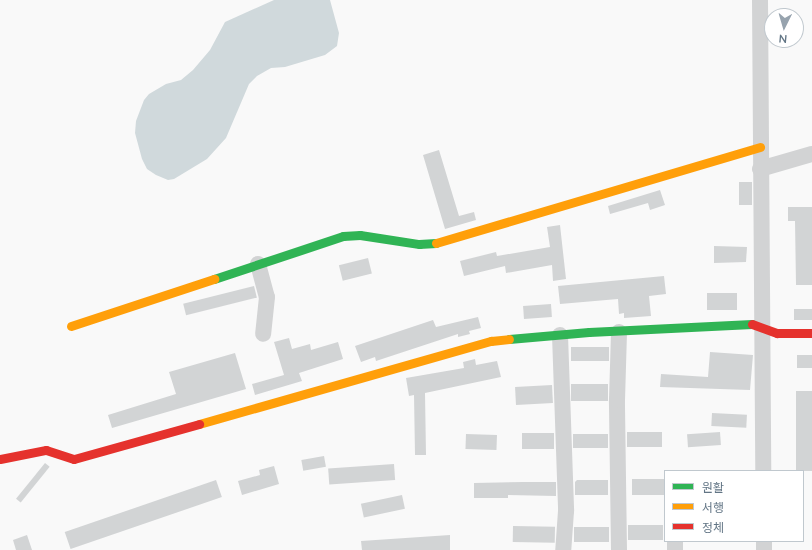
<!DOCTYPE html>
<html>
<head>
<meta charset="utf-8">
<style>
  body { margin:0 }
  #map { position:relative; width:812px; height:550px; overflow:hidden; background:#f9f9f9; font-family:Lato,"Noto Sans KR",sans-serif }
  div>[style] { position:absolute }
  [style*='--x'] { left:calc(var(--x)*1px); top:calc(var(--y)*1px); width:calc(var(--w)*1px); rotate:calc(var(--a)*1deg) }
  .water>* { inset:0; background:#d0d9dc }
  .building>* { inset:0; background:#d2d4d5; transform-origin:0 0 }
  .street>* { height:16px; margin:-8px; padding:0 8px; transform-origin:8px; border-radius:8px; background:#d2d3d4 }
  .fast>* { height:9px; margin:-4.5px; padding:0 4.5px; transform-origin:4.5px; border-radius:4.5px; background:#30b455 }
  .slow>* { height:9px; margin:-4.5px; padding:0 4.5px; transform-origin:4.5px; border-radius:4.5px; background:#ff9f0a }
  .jam>* { height:9px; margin:-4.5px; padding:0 4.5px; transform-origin:4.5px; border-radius:4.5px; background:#e5322d }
  span { translate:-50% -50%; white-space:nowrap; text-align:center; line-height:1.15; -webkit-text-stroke:4px #fff; paint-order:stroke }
  .legend { position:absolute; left:664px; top:470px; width:140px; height:72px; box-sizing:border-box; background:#fff; border:1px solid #c0c8ce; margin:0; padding:5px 7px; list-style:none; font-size:12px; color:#627585 }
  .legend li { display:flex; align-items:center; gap:8px; height:20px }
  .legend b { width:20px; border:1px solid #c0c8ce }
  .north { position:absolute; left:764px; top:8px; width:40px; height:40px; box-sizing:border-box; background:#fff; border:1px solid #c0c8ce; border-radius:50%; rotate:185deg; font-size:11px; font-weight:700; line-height:16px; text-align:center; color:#627585 }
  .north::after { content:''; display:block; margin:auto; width:14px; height:18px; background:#97a3ae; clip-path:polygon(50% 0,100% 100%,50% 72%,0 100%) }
</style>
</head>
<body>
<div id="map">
  <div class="water">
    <i style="clip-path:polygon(274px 0,330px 0,339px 33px,337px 46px,325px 55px,285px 67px,271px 68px,257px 76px,249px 84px,226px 138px,207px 159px,174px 179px,168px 180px,156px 175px,147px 169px,142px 159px,135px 133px,136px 121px,144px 100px,149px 94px,166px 84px,181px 80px,193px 70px,210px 50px,225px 22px)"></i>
  </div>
  <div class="building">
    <i style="clip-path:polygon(439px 150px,459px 216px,474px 212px,476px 220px,445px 229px,423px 155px)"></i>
    <i style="left:739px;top:182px;width:13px;height:23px"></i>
    <i style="clip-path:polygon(660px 190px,665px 205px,650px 210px,648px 203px,610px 214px,608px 206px)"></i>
    <i style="clip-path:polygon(788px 207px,812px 207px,812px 285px,796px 285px,795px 221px,788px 221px)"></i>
    <i style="clip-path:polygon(560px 225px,566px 279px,553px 281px,552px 265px,506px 273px,505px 266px,464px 276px,460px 261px,496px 252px,497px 256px,550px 247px,547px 227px)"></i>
    <i style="clip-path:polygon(714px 246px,747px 247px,746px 262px,714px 263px)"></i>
    <i style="left:368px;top:258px;width:16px;height:30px;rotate:76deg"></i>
    <i style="clip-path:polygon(664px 276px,666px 294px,649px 296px,651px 316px,624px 318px,624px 313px,619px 314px,618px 299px,560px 304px,558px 286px)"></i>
    <i style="left:254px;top:286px;width:12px;height:73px;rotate:76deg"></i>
    <i style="left:707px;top:293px;width:30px;height:17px"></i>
    <i style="left:551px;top:304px;width:13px;height:28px;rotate:86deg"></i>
    <i style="left:794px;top:309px;width:18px;height:11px"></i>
    <i style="clip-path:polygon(478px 317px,481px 328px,469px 331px,470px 334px,458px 337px,458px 334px,376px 361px,375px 357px,361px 362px,355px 346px,433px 320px,436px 327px)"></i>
    <i style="clip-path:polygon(289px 338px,292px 349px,310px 344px,311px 350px,338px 342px,343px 359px,299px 373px,302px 381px,255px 395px,252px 384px,284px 375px,274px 342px)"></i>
    <i style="left:571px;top:347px;width:38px;height:14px"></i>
    <i style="clip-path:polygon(710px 352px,753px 355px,750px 390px,660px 387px,661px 374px,708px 377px)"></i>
    <i style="clip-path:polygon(235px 353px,246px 389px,112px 428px,108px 415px,176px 394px,169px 372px)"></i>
    <i style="left:812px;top:355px;width:13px;height:15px;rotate:90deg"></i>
    <i style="clip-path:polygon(475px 359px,476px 365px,497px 361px,501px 377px,425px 393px,426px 455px,415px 455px,414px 395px,409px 396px,406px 378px,464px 368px,463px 362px)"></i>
    <i style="left:608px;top:384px;width:17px;height:37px;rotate:90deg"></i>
    <i style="left:552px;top:385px;width:18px;height:37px;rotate:87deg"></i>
    <i style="left:796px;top:391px;width:16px;height:80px"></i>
    <i style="left:712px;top:413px;width:35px;height:13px;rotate:3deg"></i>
    <i style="left:662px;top:432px;width:15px;height:35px;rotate:90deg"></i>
    <i style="left:720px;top:432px;width:13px;height:33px;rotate:86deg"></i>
    <i style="left:554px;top:433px;width:16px;height:32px;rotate:90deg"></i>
    <i style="left:466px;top:434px;width:31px;height:15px;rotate:2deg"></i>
    <i style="left:608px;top:434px;width:14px;height:35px;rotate:90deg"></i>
    <i style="left:324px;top:456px;width:11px;height:23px;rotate:80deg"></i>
    <i style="left:45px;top:463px;width:6px;height:46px;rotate:39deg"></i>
    <i style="left:394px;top:464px;width:16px;height:66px;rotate:86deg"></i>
    <i style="clip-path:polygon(274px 466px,279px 484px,242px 495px,238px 481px,260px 475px,259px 470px)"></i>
    <i style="left:632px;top:479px;width:33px;height:16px"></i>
    <i style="left:216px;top:480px;width:18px;height:160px;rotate:71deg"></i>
    <i style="clip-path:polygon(577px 480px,608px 480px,608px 495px,575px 495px,575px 482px)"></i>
    <i style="clip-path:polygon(523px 482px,556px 482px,556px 496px,508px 495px,508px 498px,474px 498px,474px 483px)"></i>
    <i style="left:402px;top:495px;width:14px;height:42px;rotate:78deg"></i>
    <i style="left:663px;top:525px;width:15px;height:35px;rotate:90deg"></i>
    <i style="left:513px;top:526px;width:42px;height:16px;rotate:1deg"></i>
    <i style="left:574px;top:527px;width:35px;height:15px"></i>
    <i style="clip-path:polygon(27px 535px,32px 550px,16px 550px,13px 540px)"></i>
    <i style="clip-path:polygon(450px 535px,450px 550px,362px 550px,361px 541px)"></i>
  </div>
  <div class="street">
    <i style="--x:760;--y:0;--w:471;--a:89.6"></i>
    <i style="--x:760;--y:169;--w:54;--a:-16.1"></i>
    <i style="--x:258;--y:264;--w:34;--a:75"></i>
    <i style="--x:267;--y:297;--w:37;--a:96"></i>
    <i style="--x:560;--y:335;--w:176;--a:88"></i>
    <i style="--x:566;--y:511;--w:39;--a:94"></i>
    <i style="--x:675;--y:541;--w:9;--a:90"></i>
    <i style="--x:764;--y:541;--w:9;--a:90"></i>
    <i style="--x:619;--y:550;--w:150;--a:-90.8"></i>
    <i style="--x:617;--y:400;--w:68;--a:-88.3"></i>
  </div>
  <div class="fast">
    <i style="--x:214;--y:279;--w:136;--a:-18.4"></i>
    <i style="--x:343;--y:236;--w:17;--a:-3"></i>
    <i style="--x:360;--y:235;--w:60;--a:8.7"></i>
    <i style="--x:419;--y:244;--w:17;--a:-3"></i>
    <i style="--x:509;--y:339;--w:80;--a:-5"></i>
    <i style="--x:589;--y:332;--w:163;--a:-2.8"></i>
  </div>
  <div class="slow">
    <i style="--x:436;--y:243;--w:338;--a:-16.5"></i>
    <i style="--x:71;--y:326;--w:151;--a:-18.2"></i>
    <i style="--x:199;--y:424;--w:304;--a:-15.9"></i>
    <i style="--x:491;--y:341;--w:18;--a:-6"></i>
  </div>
  <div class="jam">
    <i style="--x:752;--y:324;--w:27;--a:20"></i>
    <i style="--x:777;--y:333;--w:35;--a:0"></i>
    <i style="--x:0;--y:459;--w:47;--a:-11.1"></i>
    <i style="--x:46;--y:450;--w:29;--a:18"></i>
    <i style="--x:74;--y:459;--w:130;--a:-15.6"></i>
  </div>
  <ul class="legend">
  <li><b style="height:5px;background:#30b455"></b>원활</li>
  <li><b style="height:5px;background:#ff9f0a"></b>서행</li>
  <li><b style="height:5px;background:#e5322d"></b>정체</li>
  </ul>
  <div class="north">N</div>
</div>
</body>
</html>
